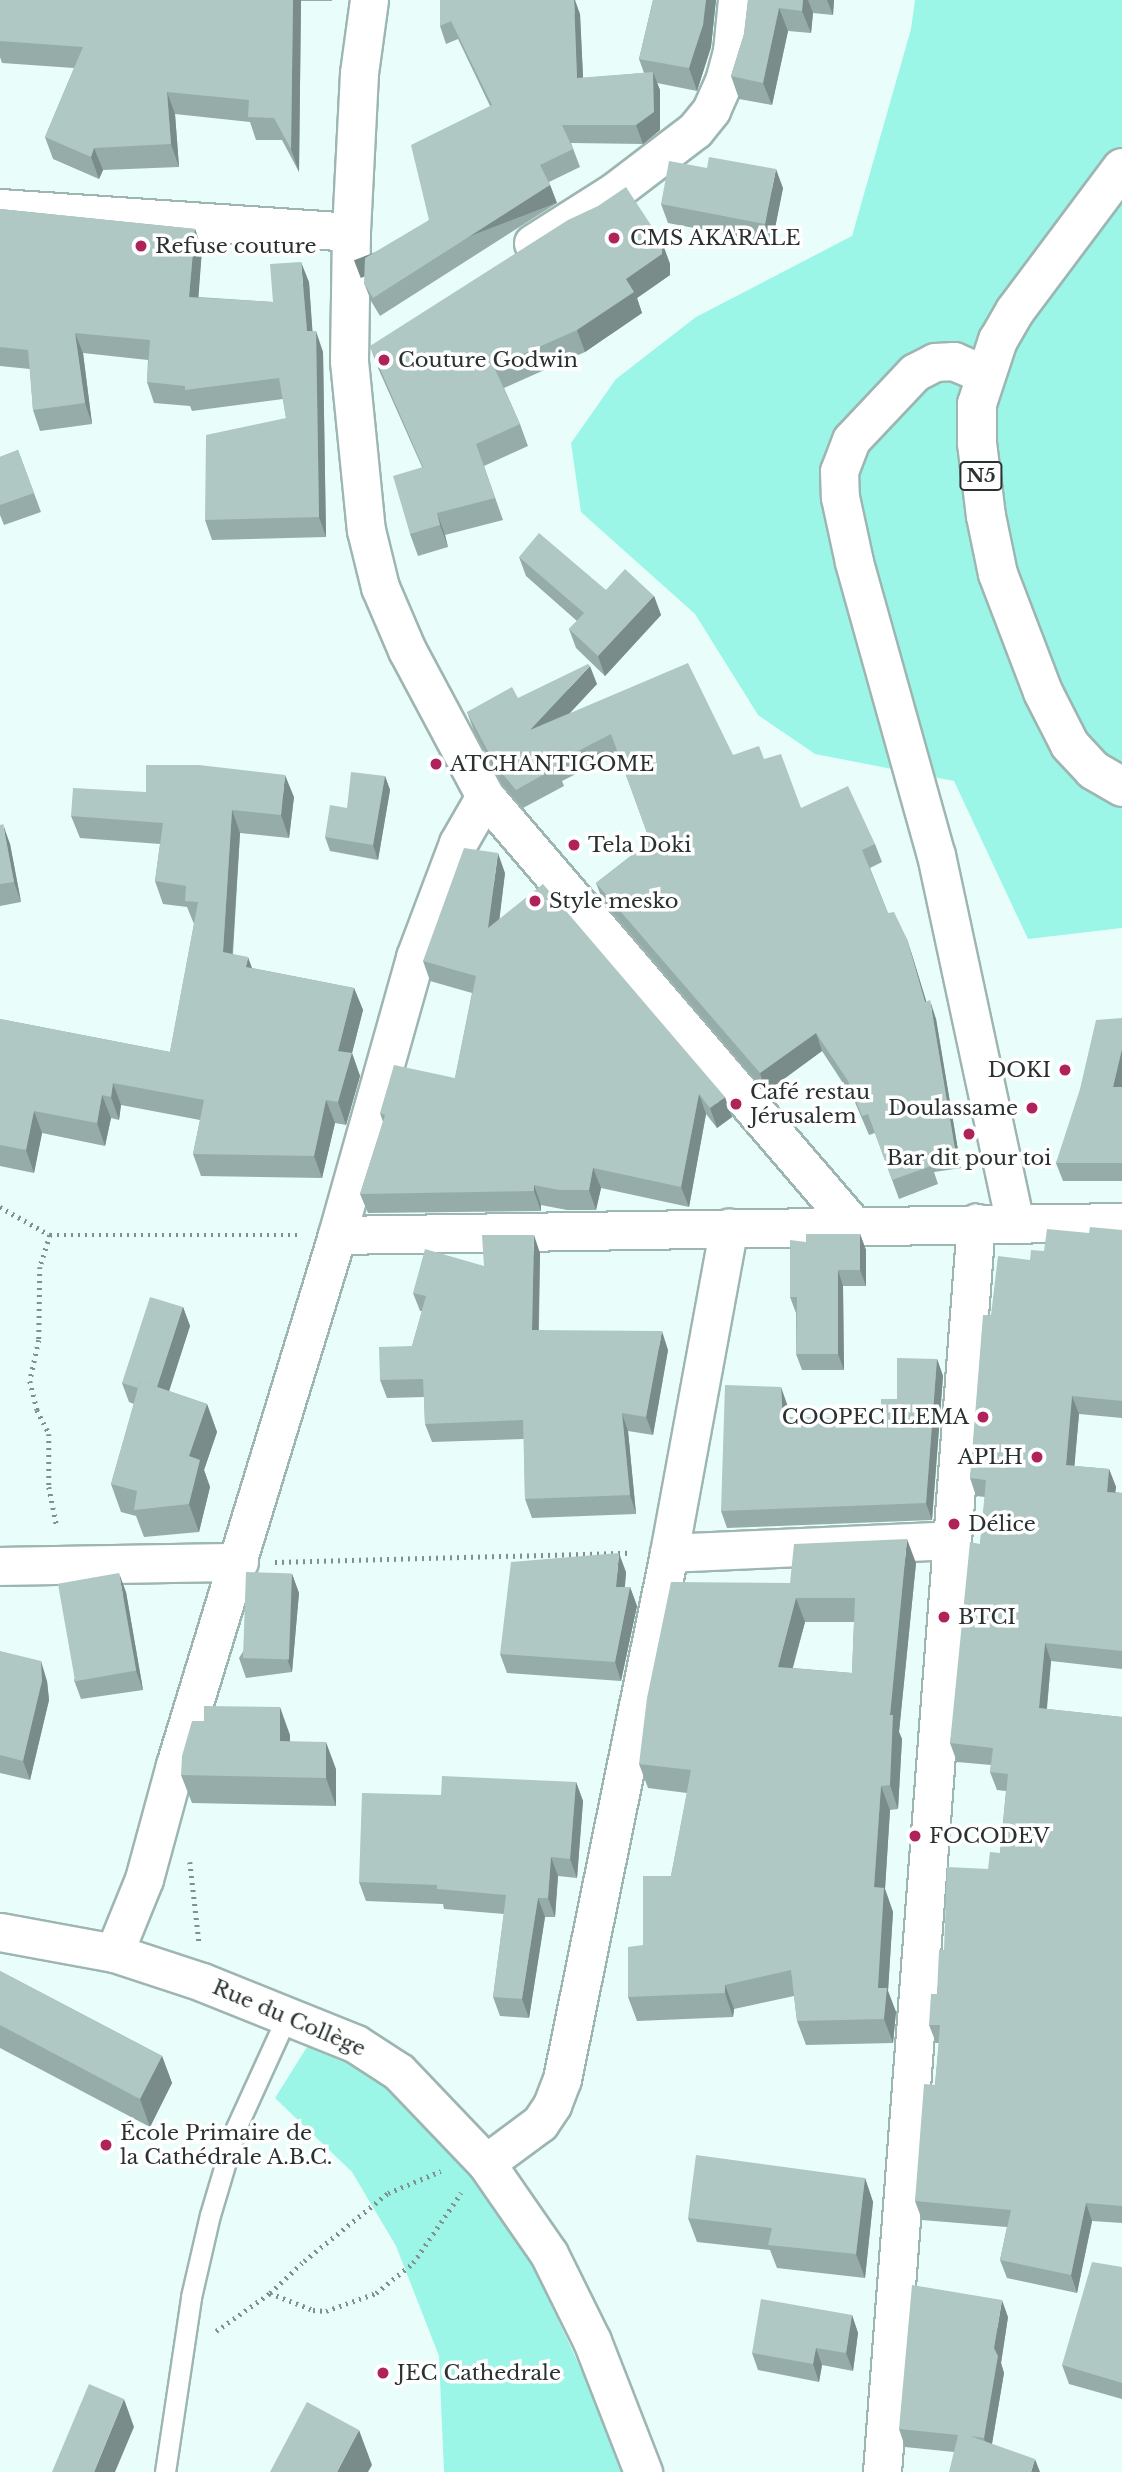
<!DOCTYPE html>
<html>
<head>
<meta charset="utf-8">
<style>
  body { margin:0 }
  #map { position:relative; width:1122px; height:2472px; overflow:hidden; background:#e9fefa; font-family:"Libre Baskerville",serif }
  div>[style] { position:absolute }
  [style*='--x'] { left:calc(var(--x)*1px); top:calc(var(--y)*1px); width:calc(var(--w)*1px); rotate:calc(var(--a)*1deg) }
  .green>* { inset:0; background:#9bf6e8 }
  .path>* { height:4.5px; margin-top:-2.25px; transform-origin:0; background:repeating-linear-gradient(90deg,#818f8d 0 2px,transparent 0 7px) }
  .roads { filter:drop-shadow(2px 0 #9eb6b2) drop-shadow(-2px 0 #9eb6b2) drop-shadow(0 2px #9eb6b2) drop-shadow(0 -2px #9eb6b2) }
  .lane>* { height:19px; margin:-9.5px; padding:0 9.5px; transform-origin:9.5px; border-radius:9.5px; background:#fff }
  .street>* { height:37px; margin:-18.5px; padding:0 18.5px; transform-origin:18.5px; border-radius:18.5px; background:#fff }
  .primary>* { height:38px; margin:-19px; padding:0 19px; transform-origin:19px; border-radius:19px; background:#fff }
  .wall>* { inset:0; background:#96aca9 }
  .shaded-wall>* { inset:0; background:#7a8c89; transform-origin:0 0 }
  .building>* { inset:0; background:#afc8c4; transform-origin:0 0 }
  .dots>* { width:19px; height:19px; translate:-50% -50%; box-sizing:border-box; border:4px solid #fff; border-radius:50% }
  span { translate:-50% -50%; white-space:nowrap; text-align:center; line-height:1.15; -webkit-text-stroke:7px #fff; paint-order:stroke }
  .shield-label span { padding:2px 5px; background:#fff; border:2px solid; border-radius:5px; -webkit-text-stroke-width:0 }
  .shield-label { font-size:19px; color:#293231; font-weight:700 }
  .poi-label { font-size:21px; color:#293231 }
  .left { translate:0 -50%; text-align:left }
  .right { translate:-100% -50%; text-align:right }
  .street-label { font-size:21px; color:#293231 }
</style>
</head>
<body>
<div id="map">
  <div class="green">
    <i style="clip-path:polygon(915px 0,1122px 0,1122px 928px,1028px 939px,954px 781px,815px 754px,758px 715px,695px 614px,581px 512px,571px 443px,616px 379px,696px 317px,852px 236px,911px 29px)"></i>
    <i style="clip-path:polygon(307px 2047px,381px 2077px,484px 2186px,522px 2242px,586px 2380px,622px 2472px,444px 2472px,439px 2356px,396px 2246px,352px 2172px,275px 2098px)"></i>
  </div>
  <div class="path">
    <i style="--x:0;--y:1207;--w:57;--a:29.2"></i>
    <i style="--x:50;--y:1235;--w:250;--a:0"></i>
    <i style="--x:50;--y:1235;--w:34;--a:107"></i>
    <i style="--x:40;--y:1267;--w:73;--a:90.8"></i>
    <i style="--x:39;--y:1340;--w:42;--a:102.4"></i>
    <i style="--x:30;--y:1381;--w:30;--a:76"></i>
    <i style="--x:37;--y:1410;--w:27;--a:63"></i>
    <i style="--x:49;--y:1434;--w:53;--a:90"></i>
    <i style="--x:49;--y:1487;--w:41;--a:78.7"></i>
    <i style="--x:275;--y:1562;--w:355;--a:-1.5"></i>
    <i style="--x:190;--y:1862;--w:80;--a:83.5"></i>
    <i style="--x:270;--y:2293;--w:46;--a:21.6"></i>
    <i style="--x:313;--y:2310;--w:13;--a:4"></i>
    <i style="--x:326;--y:2311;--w:53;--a:-19.8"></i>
    <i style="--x:376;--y:2293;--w:48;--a:-39"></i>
    <i style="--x:413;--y:2263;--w:85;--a:-55.6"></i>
    <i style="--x:216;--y:2331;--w:66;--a:-35.1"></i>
    <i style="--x:270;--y:2293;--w:47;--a:-43.3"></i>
    <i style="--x:304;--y:2261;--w:108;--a:-39"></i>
    <i style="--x:388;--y:2193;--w:57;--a:-22.5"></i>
  </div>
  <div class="roads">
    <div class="lane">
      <i style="--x:165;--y:2472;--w:177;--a:-81.5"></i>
      <i style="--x:191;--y:2297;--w:84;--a:-77"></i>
      <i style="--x:210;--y:2215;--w:91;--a:-73.4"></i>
      <i style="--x:236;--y:2128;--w:123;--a:-65.5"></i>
    </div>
    <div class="street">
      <i style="--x:369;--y:0;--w:74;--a:97.8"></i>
      <i style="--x:359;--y:73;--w:159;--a:92.9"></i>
      <i style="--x:351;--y:232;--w:129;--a:90.9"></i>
      <i style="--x:349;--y:361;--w:170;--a:84.3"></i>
      <i style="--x:366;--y:530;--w:59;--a:76.2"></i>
      <i style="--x:380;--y:587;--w:69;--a:66.8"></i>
      <i style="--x:407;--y:650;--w:166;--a:61.9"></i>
      <i style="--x:485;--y:796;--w:565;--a:49.38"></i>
      <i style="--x:0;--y:208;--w:352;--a:3.9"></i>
      <i style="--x:533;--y:243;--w:97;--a:-32.4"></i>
      <i style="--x:615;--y:191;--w:101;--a:-37.3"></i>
      <i style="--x:695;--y:130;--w:26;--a:-51"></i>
      <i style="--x:711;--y:110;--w:32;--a:-66"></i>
      <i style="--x:724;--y:81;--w:31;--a:-75"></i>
      <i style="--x:732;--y:51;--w:51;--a:-84.4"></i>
      <i style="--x:984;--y:374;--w:33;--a:-157"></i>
      <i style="--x:954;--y:361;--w:19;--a:177"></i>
      <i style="--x:935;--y:362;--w:22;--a:153"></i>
      <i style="--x:915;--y:372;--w:93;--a:133.3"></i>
      <i style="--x:851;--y:440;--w:33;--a:111"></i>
      <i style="--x:839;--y:471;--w:26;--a:88"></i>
      <i style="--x:840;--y:497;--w:66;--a:77.8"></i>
      <i style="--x:854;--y:562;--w:304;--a:74.4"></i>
      <i style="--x:936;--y:855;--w:377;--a:77.9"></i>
      <i style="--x:337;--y:1235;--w:785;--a:-0.95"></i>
      <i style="--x:669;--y:1553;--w:282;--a:-2.6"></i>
      <i style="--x:0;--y:1566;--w:239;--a:-1"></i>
      <i style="--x:0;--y:1932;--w:116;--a:10.4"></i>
      <i style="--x:114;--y:1953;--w:93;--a:18.2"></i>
      <i style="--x:202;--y:1982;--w:166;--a:21.9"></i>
      <i style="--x:356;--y:2044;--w:51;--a:33.1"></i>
      <i style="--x:399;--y:2072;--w:126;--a:46.3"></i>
      <i style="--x:486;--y:2163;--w:111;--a:55.3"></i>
      <i style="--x:549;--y:2254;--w:97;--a:63.7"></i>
      <i style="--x:592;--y:2341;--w:141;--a:68.7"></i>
      <i style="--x:114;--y:1953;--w:80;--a:-67.9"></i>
      <i style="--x:144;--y:1879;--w:118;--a:-74.8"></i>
      <i style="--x:175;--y:1765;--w:554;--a:-73"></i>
      <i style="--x:337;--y:1235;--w:289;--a:-74.3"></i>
      <i style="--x:415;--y:957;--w:122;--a:-69.3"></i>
      <i style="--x:458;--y:843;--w:54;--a:-60.1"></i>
      <i style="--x:486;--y:2163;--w:67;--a:-36.5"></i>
      <i style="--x:540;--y:2123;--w:22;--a:-56"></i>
      <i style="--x:552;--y:2105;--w:28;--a:-69"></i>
      <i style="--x:562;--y:2079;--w:537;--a:-78.5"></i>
      <i style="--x:669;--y:1553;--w:331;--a:-79.6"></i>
      <i style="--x:882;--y:2472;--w:1253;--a:-85.7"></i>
    </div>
    <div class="primary">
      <i style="--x:1122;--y:168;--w:179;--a:126.8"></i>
      <i style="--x:1015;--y:311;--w:34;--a:120"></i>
      <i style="--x:998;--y:340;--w:67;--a:108.2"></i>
      <i style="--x:977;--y:404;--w:39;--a:90"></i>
      <i style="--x:977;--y:443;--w:74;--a:83"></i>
      <i style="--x:986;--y:516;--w:59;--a:78.3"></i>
      <i style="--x:998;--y:574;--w:126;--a:69.1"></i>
      <i style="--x:1043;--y:692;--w:59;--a:63"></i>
      <i style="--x:1070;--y:745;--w:34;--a:47"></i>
      <i style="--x:1093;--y:770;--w:34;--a:30"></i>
    </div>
  </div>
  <div class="wall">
    <i style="clip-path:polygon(0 0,332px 0,332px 1px,301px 1px,299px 172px,282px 140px,256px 140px,250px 122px,175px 114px,179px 167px,103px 170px,99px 179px,53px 159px,45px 137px,74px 68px,2px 63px,0 57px)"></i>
    <i style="clip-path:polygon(440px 0,580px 14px,583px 78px,644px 73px,639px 59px,653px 0,716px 0,711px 47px,697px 91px,657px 83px,660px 90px,660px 130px,643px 144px,571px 143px,580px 167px,549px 182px,557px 203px,380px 316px,371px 301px,364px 283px,429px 220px,490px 106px,458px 39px,446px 44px,440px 26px)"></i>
    <i style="clip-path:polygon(748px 0,834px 0,833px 15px,813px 13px,811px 33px,788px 31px,772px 105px,739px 99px,731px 76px,744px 34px)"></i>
    <i style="clip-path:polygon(783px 188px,772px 243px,668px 223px,661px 204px)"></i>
    <i style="clip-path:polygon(0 209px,195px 229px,202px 249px,198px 297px,273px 302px,309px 282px,312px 331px,323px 352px,326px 537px,212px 540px,205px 520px,286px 418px,283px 399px,192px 411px,190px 406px,154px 403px,147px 382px,148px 360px,83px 353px,92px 424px,40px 431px,33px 410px,30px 369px,0 366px)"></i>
    <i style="clip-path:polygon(662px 242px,670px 264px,670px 275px,637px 298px,642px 313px,585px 352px,504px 388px,520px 424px,528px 446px,484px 466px,503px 520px,445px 535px,448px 547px,418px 556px,410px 534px,422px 467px,378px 368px,370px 346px)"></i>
    <i style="clip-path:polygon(18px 450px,41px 512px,4px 525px,0 515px,0 457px)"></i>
    <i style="clip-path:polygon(519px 557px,606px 590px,654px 596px,661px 615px,605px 676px,576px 648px,569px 629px,577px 621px,526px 576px)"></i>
    <i style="clip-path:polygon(597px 684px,570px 713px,733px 755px,764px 759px,801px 808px,875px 844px,882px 862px,870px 868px,888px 913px,907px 939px,913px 958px,926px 1001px,936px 1019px,961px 1168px,934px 1172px,938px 1184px,899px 1199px,875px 1133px,869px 1135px,854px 1100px,822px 1051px,766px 1092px,603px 901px,596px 883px,650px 841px,618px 753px,562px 781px,564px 786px,523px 808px,502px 784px,474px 731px,467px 712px,518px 698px)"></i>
    <i style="clip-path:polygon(385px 776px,390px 790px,378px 860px,330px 851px,325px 837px,347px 808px)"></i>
    <i style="clip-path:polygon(146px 792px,294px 797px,289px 838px,240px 833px,233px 954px,252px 968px,354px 988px,363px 1010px,352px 1053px,360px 1076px,346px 1125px,335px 1123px,322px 1178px,201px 1176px,193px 1154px,200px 1120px,121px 1105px,119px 1120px,111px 1118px,105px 1146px,42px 1133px,34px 1173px,0 1166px,0 1019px,170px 1052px,194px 924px,187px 907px,163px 904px,155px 881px,160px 844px,80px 838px,71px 816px)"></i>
    <i style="clip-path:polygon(0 825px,10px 844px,21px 902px,0 906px)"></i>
    <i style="clip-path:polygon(505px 873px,499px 919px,732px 1117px,717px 1128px,706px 1114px,689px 1207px,601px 1188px,596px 1210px,567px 1210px,541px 1205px,541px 1211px,368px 1213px,360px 1194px,383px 1122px,380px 1113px,455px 1078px,472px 993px,430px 981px,423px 961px)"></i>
    <i style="clip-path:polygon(1122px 1018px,1122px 1181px,1063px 1181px,1056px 1163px)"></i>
    <i style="clip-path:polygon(1122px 1230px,1122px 1418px,1079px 1414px,1074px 1466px,1109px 1469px,1116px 1487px,1115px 1492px,1122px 1493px,1122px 1669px,1051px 1661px,1047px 1709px,1122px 1717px,1122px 2223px,1092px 2221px,1077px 2293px,1007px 2278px,1000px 2260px,1007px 2227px,922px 2220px,915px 2201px,935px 2085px,939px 2043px,936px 2043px,929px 2025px,937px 1994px,944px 1950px,988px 1869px,1000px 1853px,1006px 1791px,997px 1790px,990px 1772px,991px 1765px,957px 1762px,950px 1743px,980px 1544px,985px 1497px,976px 1496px,970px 1478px,991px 1315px,1030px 1260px,1044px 1251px,1089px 1233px)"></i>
    <i style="clip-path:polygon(860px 1234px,866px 1250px,866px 1286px,843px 1286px,844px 1370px,802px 1370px,796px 1354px,796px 1313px,790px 1297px,806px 1242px)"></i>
    <i style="clip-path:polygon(540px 1253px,539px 1330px,668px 1350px,653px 1435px,628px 1431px,636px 1514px,532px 1518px,525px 1499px,524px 1439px,432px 1442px,425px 1424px,424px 1397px,387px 1398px,380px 1380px,412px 1346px,422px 1311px,420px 1311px,413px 1293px,484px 1266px)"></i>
    <i style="clip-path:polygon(183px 1307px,190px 1326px,169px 1391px,207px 1404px,217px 1432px,204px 1470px,210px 1487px,199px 1532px,144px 1537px,136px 1516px,121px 1512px,111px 1484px,134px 1404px,129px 1402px,122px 1383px)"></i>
    <i style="clip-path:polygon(937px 1359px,943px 1376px,932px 1520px,727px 1528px,721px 1511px,787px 1404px,788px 1417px,881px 1419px,897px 1399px)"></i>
    <i style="clip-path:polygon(evenodd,916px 1563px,899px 1732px,902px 1739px,898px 1809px,890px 1810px,885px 1889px,893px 1912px,888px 1991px,896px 2012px,893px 2043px,806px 2045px,797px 2021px,794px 1996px,734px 2009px,733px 2017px,637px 2021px,628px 1997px,643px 1945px,671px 1876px,687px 1793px,648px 1788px,639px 1764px,790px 1583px,916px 1563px,805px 1622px,854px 1622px,852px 1673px,793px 1668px,805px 1622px)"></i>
    <i style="clip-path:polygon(626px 1572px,625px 1587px,630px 1587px,637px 1606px,621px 1681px,507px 1673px,500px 1654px)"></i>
    <i style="clip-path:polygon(292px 1574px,299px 1593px,292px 1672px,246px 1678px,239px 1658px)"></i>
    <i style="clip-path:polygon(126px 1592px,143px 1690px,81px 1699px,74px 1680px)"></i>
    <i style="clip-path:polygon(0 1651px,47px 1681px,49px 1700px,30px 1780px,0 1773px)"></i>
    <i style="clip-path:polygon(290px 1735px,290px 1741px,336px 1769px,336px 1806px,192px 1803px,181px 1775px)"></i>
    <i style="clip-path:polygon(576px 1782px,583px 1801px,577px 1878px,558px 1876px,555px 1917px,545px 1917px,529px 2018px,500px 2016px,493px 1997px,504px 1914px,444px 1909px,443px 1904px,366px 1901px,359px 1882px,441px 1795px)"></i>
    <i style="clip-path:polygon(0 1971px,162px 2056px,172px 2083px,150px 2127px,0 2048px)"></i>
    <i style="clip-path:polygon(865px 2178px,873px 2202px,865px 2278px,777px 2268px,770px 2250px,697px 2242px,688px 2218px)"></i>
    <i style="clip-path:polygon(1122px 2267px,1122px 2399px,1069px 2384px,1062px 2365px)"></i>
    <i style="clip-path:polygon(852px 2315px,858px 2333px,853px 2371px,822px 2365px,819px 2382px,758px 2370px,752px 2353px)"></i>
    <i style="clip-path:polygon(1008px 2317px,1001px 2363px,1004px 2373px,992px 2444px,954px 2452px,905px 2447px,899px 2429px)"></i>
  </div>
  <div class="shaded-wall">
    <i style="clip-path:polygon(293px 0,301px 0,301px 1px,299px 172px,291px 149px)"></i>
    <i style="clip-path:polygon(574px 0,575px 0,580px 14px,584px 97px,577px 78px)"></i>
    <i style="clip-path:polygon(706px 0,716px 0,711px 47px,697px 91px,689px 68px)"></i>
    <i style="clip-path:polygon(803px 0,808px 0,813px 13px,811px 33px,802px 11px)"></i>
    <i style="clip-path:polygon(827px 0,834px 0,833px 15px)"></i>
    <i style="clip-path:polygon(779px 8px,788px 31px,772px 105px,763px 83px)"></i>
    <i style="clip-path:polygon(653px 72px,660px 90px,660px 130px,643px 144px,636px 125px)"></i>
    <i style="clip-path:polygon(167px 92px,175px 114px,179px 167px,171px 144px)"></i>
    <i style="clip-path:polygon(94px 148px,103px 170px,99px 179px,91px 157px)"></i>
    <i style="clip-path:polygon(776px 169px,783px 188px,772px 243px,765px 224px)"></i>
    <i style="left:550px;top:185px;width:19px;height:210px;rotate:69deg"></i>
    <i style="clip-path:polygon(195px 229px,202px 249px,197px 317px,189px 297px)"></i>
    <i style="clip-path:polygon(662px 242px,670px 264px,670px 275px,637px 298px,642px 313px,585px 352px,577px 330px,626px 279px)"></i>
    <i style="clip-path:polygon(301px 262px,309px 282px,314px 352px,307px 331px)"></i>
    <i style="clip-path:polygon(316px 331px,323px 352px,326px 537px,319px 517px)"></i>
    <i style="clip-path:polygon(75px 333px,83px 353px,92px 424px,85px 403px)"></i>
    <i style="clip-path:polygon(437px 513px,445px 535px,448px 547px,440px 525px)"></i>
    <i style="clip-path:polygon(654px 596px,661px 615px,605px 676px,598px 656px)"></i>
    <i style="clip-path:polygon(590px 666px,597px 684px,537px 748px,530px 730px)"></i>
    <i style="clip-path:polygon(285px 775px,294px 797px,289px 838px,281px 815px)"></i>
    <i style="clip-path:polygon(385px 776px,390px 790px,378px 860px,373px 845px)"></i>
    <i style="clip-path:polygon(232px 810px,240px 833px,231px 975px,223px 952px)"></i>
    <i style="clip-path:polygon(3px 824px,10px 844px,21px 902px,14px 882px)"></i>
    <i style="clip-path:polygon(498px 853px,505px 873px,496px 948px,488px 928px)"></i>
    <i style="clip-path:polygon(907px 939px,913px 958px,932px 1020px,925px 1002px)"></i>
    <i style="clip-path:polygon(248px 957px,256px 979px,246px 967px)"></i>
    <i style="clip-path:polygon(354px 988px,363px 1010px,352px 1053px,360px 1076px,346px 1125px,338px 1102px,338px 1051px)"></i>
    <i style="clip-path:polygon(930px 1000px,936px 1019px,961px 1168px,955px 1149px)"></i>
    <i style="clip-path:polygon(816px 1033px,822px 1051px,766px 1092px,760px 1073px)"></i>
    <i style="clip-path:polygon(1122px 1049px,1122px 1095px,1113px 1087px)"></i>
    <i style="clip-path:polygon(113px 1083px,121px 1105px,119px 1120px,111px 1097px)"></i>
    <i style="clip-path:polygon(699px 1094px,706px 1114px,689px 1207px,681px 1187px)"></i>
    <i style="clip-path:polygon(102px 1095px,111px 1118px,105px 1146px,97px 1123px)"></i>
    <i style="clip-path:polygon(725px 1097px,732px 1117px,717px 1128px,710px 1108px)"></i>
    <i style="clip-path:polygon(326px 1100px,335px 1123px,322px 1178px,314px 1156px)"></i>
    <i style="clip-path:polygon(34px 1111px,42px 1133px,34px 1173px,26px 1150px)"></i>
    <i style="clip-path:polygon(593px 1168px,601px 1188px,596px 1210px,589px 1190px)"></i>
    <i style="clip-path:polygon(534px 1185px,541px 1205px,541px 1211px,534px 1191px)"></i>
    <i style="clip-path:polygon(860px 1234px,866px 1250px,866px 1286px,860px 1270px)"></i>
    <i style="clip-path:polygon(534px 1235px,540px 1253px,538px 1348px,532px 1330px)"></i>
    <i style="clip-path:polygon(838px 1270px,843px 1286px,844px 1370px,838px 1354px)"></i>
    <i style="clip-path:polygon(183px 1307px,190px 1326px,162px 1413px,155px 1393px)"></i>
    <i style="clip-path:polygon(662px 1331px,668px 1350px,653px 1435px,646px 1417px)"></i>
    <i style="clip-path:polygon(937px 1359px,943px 1376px,932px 1520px,926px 1503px)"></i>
    <i style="clip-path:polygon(781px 1387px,787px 1404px,788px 1434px,782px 1417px)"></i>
    <i style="clip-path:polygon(1072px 1396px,1079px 1414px,1073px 1483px,1066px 1465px)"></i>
    <i style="clip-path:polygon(207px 1404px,217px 1432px,204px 1470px,210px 1487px,199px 1532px,189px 1504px,189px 1456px)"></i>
    <i style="clip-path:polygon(622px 1413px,628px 1431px,636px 1514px,630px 1495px)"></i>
    <i style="clip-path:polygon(1109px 1469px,1116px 1487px,1113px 1510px,1107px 1492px)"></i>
    <i style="clip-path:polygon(907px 1539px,916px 1563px,899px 1732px,902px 1739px,898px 1809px,890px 1785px,890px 1715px)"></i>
    <i style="clip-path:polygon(619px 1553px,626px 1572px,623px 1606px,616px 1587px)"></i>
    <i style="clip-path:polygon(119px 1573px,126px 1592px,143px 1690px,136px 1671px)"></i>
    <i style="clip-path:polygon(292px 1574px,299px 1593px,292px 1672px,285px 1653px)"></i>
    <i style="clip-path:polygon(630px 1587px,637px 1606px,621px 1681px,615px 1662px)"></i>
    <i style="clip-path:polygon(796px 1598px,805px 1622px,786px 1691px,778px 1667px)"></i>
    <i style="clip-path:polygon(1045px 1643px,1051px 1661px,1045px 1726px,1039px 1708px)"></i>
    <i style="clip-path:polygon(41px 1661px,47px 1681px,49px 1700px,30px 1780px,23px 1761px)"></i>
    <i style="clip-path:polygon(280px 1707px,290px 1735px,290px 1768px,280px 1741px)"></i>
    <i style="clip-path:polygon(326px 1742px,336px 1769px,336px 1806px,326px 1778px)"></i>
    <i style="clip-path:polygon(576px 1782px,583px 1801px,577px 1878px,570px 1859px)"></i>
    <i style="clip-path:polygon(881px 1786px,890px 1810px,885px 1889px,893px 1912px,888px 1991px,896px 2012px,893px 2043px,884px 2019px,878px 1988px,874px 1887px)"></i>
    <i style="clip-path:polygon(551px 1857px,558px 1876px,555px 1917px,548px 1898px)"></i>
    <i style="clip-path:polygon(538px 1898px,545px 1917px,529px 2018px,522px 1999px)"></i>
    <i style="clip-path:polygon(725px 1985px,734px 2009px,733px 2017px,725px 1993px)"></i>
    <i style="clip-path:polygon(162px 2056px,172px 2083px,150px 2127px,140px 2099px)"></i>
    <i style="clip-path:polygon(865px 2178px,873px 2202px,865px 2278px,856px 2254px)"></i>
    <i style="clip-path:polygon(1086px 2203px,1092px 2221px,1077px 2293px,1071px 2275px)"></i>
    <i style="clip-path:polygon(1002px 2300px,1008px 2317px,1001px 2363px,1004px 2373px,990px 2455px,984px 2438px,994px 2348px)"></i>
    <i style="clip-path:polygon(852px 2315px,858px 2333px,853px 2371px,846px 2353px)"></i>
    <i style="clip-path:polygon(816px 2348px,822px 2365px,819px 2382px,813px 2364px)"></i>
    <i style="clip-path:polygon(124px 2399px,134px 2427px,115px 2472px,94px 2472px)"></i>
    <i style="clip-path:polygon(359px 2430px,372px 2465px,368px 2472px,337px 2472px)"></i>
    <i style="clip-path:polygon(1035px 2459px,1040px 2472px,1031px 2472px)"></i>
  </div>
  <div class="building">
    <i style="clip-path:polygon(0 0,293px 0,291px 149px,274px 118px,248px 117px,249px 100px,167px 92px,171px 144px,94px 148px,91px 157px,45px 137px,83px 47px,0 41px)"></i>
    <i style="clip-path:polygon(440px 0,574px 0,577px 78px,653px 72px,654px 112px,636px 125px,562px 125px,573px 149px,540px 165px,550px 185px,373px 298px,364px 283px,365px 258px,429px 220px,411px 145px,492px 105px,451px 21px,440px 26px)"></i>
    <i style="clip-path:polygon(653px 0,706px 0,703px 25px,689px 68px,639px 59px)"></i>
    <i style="clip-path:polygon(748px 0,803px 0,802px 11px,779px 8px,763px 83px,731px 76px,744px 34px)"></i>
    <i style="clip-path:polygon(709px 157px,776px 169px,765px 224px,661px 204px,669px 161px,707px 168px)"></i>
    <i style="clip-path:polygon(626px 187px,662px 242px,662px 254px,626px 279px,634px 292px,577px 330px,494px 367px,520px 424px,476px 444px,495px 498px,437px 513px,440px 525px,410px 534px,393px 476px,423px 467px,370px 346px,568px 220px,598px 206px)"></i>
    <i style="clip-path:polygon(0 209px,195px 229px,189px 297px,273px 302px,270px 264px,301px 262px,307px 331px,316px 331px,319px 517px,205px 520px,206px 435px,286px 418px,279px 378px,185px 390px,185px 386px,147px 382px,150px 340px,75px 333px,85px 403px,33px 410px,28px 350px,0 347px)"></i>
    <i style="clip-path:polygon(18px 450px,34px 493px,0 505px,0 457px)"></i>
    <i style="clip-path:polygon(539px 533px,606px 590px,625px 569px,654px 596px,598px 656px,569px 629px,584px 613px,519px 557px)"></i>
    <i style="clip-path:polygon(688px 663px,733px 755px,759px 746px,764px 759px,781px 754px,801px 808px,848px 786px,875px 844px,862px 850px,888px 913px,894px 912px,907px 939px,925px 1002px,930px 1000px,955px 1149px,927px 1154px,931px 1166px,892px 1180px,868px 1114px,862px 1116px,848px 1081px,816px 1033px,760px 1073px,596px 883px,650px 841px,611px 734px,555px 763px,557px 767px,516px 790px,496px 766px,467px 712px,512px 687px,518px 698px,588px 664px,590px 666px,530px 730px)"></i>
    <i style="clip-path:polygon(146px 765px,199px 765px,285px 775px,281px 815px,232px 810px,223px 952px,248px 957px,246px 967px,354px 988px,338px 1051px,352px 1053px,338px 1102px,326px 1100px,314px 1156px,193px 1154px,204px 1100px,113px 1083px,111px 1097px,102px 1095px,97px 1123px,34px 1111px,26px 1150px,0 1145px,0 1019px,170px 1052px,198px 902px,185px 901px,186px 886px,155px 881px,163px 823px,71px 816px,73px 788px,146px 792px)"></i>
    <i style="clip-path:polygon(351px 772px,385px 776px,373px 845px,325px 837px,330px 805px,347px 808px)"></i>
    <i style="clip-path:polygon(3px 824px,14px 882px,0 884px,0 825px)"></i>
    <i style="clip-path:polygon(464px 848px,498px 853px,488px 928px,543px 884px,725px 1097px,710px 1108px,699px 1094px,681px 1187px,593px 1168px,589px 1190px,559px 1190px,534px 1185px,534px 1191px,360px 1194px,385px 1115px,380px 1113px,394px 1065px,455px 1078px,476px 976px,423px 961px)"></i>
    <i style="clip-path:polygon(1122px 1018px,1122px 1049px,1113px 1087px,1122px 1087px,1122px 1163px,1056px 1163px,1080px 1089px,1096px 1020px)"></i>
    <i style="clip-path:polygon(1090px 1227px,1122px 1230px,1122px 1401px,1072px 1396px,1066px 1465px,1109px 1469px,1107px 1492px,1122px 1493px,1122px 1651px,1045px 1643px,1039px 1708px,1122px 1717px,1122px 2206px,1086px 2203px,1071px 2275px,1000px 2260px,1011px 2210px,915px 2201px,924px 2084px,935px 2085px,940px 2025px,929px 2025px,931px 1994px,937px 1994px,939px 1950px,944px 1950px,947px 1867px,988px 1869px,990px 1852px,1000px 1853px,1008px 1774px,990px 1772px,993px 1748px,950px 1743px,970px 1542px,980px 1544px,986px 1480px,970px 1478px,983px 1315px,991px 1315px,998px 1256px,1030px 1260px,1031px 1250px,1044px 1251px,1047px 1229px,1089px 1233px)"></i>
    <i style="clip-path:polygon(806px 1234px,860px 1234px,860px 1270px,838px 1270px,838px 1354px,796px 1354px,797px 1297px,790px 1297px,790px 1240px,806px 1242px)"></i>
    <i style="clip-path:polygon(482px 1235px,534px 1235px,532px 1330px,662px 1331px,646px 1417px,622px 1413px,630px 1495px,525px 1499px,523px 1420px,425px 1424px,423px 1379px,380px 1380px,379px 1347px,412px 1346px,426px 1296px,413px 1293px,425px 1249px,484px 1266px)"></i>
    <i style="clip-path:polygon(150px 1297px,183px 1307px,157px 1387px,140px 1381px,138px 1388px,122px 1383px)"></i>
    <i style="clip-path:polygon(897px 1358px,937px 1359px,926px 1503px,721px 1511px,725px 1385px,781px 1387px,782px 1417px,881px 1419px,881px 1399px,897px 1399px)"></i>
    <i style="clip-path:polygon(140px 1381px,207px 1404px,189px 1456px,200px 1460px,189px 1504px,134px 1510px,137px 1491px,111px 1484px)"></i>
    <i style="clip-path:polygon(evenodd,907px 1539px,890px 1715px,893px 1715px,890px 1785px,881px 1786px,874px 1887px,884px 1888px,878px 1988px,887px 1988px,884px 2019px,797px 2021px,791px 1970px,725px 1985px,725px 1993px,628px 1997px,628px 1947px,643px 1945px,643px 1876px,671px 1876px,691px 1770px,639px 1764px,647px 1698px,671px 1582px,790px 1583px,794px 1544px,907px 1539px,796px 1598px,855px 1598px,852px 1673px,778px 1667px,796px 1598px)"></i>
    <i style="clip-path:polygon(619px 1553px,616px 1587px,630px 1587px,615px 1662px,500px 1654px,511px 1562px)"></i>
    <i style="left:246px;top:1572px;width:46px;height:86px;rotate:2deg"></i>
    <i style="left:119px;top:1573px;width:99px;height:62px;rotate:80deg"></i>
    <i style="clip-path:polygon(0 1651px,41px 1661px,42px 1681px,23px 1761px,0 1755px)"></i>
    <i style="clip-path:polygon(204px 1706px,280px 1707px,280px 1741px,326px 1742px,326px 1778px,181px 1775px,182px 1756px,192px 1721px,204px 1721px)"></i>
    <i style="clip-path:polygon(442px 1776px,576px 1782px,570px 1859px,551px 1857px,548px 1898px,538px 1898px,522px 1999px,493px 1997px,506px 1895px,437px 1889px,437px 1885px,359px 1882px,362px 1793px,441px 1795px)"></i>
    <i style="clip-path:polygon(0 1971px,162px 2056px,140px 2099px,0 2025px)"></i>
    <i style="clip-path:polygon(696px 2155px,865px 2178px,856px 2254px,768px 2245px,772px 2228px,688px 2218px)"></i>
    <i style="clip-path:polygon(1092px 2262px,1122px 2267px,1122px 2383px,1062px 2365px)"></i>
    <i style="clip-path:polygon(912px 2285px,1002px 2300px,994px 2348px,998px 2356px,984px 2438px,970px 2436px,1035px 2459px,1031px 2472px,949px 2472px,958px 2435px,899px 2429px)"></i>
    <i style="clip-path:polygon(761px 2299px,852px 2315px,846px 2353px,816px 2348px,813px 2364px,752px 2353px)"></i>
    <i style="clip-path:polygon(89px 2384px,124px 2399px,94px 2472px,52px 2472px)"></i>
    <i style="clip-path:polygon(307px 2402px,359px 2430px,337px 2472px,270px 2472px)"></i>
  </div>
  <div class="dots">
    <i style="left:614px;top:238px;background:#b0225a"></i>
    <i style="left:141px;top:246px;background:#b0225a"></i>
    <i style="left:384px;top:360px;background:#b0225a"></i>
    <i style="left:436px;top:764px;background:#b0225a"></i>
    <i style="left:574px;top:845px;background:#b0225a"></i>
    <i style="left:535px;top:901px;background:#b0225a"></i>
    <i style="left:1065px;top:1070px;background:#b0225a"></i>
    <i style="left:736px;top:1104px;background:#b0225a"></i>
    <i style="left:1032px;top:1108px;background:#b0225a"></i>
    <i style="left:969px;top:1134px;background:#b0225a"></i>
    <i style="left:983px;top:1417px;background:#b0225a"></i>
    <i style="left:1037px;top:1457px;background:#b0225a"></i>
    <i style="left:954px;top:1524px;background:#b0225a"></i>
    <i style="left:944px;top:1617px;background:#b0225a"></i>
    <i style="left:915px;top:1836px;background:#b0225a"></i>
    <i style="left:106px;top:2145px;background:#b0225a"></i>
    <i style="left:383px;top:2373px;background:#b0225a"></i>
  </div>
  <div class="shield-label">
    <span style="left:981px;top:476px">N5</span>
  </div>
  <div class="poi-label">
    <span class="left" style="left:630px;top:238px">CMS AKARALE</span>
    <span class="left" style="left:155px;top:246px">Refuse couture</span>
    <span class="left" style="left:398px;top:360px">Couture Godwin</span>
    <span class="left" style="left:450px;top:764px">ATCHANTIGOME</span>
    <span class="left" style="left:588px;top:845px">Tela Doki</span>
    <span class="left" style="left:549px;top:901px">Style mesko</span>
    <span class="right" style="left:1051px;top:1070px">DOKI</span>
    <span class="left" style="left:750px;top:1104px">Café restau<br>Jérusalem</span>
    <span class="right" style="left:1018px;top:1108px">Doulassame</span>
    <span style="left:969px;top:1158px">Bar dit pour toi</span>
    <span class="right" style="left:969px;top:1417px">COOPEC ILEMA</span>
    <span class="right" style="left:1023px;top:1457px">APLH</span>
    <span class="left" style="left:968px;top:1524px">Délice</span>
    <span class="left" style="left:958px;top:1617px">BTCI</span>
    <span class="left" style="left:929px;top:1836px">FOCODEV</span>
    <span class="left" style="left:120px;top:2145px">École Primaire de<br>la Cathédrale A.B.C.</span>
    <span class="left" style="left:397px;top:2373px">JEC Cathedrale</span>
  </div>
  <div class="street-label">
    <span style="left:289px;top:2018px;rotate:23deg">Rue du Collège</span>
  </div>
</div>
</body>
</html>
